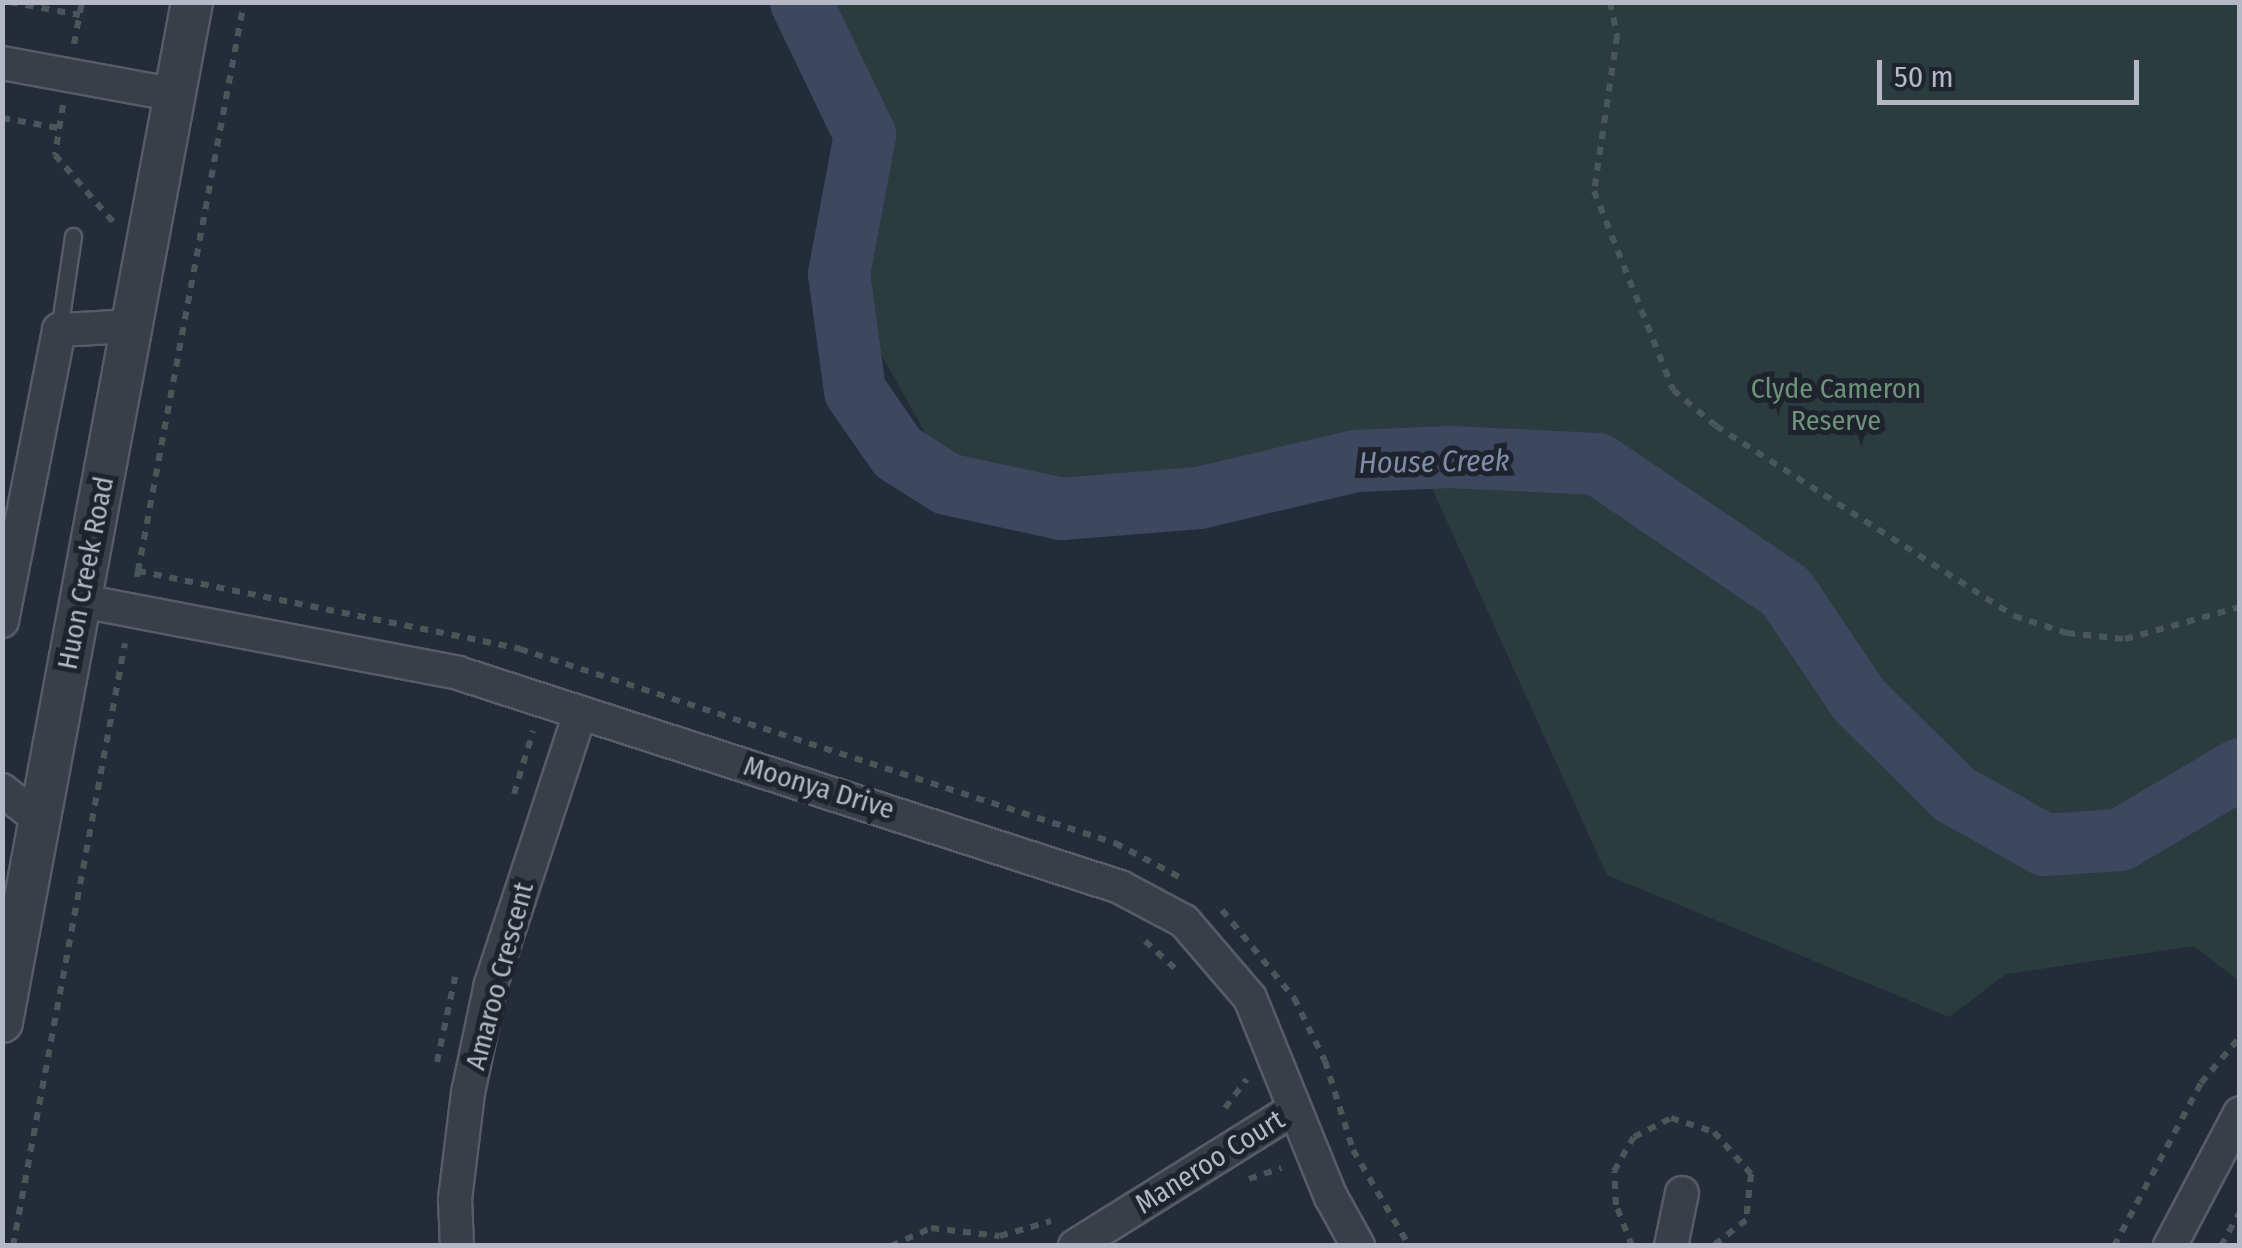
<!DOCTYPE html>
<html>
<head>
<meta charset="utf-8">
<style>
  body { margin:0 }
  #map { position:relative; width:2242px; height:1248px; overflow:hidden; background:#252c39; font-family:"Fira Sans Condensed",sans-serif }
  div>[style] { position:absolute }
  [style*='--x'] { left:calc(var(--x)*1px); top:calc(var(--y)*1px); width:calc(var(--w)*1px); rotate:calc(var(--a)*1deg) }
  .green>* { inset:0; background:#2b3c3e }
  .river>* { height:62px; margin:-31px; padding:0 31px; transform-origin:31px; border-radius:31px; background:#3d4860 }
  .path>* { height:6px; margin-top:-3px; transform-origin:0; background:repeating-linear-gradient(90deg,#49575b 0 8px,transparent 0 16px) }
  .roads { filter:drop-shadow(2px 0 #575c67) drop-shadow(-2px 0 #575c67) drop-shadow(0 2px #575c67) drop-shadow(0 -2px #575c67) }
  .service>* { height:15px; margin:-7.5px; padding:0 7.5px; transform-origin:7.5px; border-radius:7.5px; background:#393e49 }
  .minor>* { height:32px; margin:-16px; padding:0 16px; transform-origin:16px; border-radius:16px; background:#393e49 }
  .tertiary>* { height:40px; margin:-20px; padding:0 20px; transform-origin:20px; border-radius:20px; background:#393e49 }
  span { translate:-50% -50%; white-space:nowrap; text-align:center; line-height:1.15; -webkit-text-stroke:10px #1e232e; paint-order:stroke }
  .park-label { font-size:28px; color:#6e937a }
  .street-label { font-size:28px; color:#b4b9c5 }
  .water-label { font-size:30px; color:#7f8daa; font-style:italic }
  .frame { position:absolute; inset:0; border:5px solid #b4b9c5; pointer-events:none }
  .scale { position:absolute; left:1877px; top:60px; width:262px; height:45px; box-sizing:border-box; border:5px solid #b4b9c5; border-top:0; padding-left:12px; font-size:30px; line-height:35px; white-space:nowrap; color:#b4b9c5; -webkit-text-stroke:8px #1e232e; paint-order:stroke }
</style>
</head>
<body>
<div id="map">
  <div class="green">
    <i style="clip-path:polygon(796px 3px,2239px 3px,2239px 981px,2194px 946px,2006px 974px,1949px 1017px,1607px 875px,1427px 477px,1259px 467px,1131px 489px,986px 486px,943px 465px,856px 309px,845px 132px)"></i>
  </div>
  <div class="river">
    <i style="--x:801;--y:2;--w:148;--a:64.3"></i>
    <i style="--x:865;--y:135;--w:141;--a:100.6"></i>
    <i style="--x:839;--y:274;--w:118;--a:82.2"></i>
    <i style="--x:855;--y:391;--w:75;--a:55.3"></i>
    <i style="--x:898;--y:453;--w:58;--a:32.3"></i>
    <i style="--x:947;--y:484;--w:118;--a:12.3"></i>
    <i style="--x:1062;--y:509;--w:137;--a:-4.6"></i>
    <i style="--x:1199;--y:498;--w:161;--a:-13.3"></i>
    <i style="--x:1356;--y:461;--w:94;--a:-2.4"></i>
    <i style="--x:1450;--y:457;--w:148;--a:2.7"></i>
    <i style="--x:1598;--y:464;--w:227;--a:34.2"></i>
    <i style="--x:1786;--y:592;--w:130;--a:55.9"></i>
    <i style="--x:1859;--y:700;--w:134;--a:44.7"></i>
    <i style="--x:1954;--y:794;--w:104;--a:29.3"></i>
    <i style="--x:2045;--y:845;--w:75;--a:-3.8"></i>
    <i style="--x:2120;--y:840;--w:139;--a:-30.6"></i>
  </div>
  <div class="path">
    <i style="--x:10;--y:2;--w:71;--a:10.5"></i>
    <i style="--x:1610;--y:2;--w:35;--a:78"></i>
    <i style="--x:1617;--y:36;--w:157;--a:98.4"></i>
    <i style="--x:1594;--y:191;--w:214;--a:68.3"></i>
    <i style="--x:1673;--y:390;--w:56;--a:39.9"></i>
    <i style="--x:1716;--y:426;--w:353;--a:32.5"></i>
    <i style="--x:2014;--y:616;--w:56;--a:17.8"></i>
    <i style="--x:2067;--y:633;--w:58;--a:5.9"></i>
    <i style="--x:2125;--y:639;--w:119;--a:-15.5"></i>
    <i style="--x:74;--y:44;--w:43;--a:-79.2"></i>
    <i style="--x:63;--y:105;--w:51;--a:99.1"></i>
    <i style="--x:55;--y:155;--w:91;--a:49"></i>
    <i style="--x:2;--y:118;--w:58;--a:10"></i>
    <i style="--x:138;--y:571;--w:579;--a:-79.45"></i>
    <i style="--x:137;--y:577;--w:6;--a:-81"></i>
    <i style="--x:138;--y:571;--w:390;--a:11.5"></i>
    <i style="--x:520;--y:649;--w:626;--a:18.06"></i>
    <i style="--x:1115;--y:843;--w:79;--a:27.9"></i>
    <i style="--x:514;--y:794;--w:66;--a:-73.2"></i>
    <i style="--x:1222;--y:910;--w:114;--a:50.7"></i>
    <i style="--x:1294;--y:998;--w:70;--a:63.8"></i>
    <i style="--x:1325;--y:1061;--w:93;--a:72.5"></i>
    <i style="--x:1353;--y:1150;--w:111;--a:59.7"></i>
    <i style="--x:1145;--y:941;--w:47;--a:42.4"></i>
    <i style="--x:437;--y:1062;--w:87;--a:-78"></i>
    <i style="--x:1225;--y:1108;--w:36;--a:-53"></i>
    <i style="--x:1249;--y:1179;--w:34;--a:-19"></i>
    <i style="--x:13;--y:1246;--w:613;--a:-79.48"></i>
    <i style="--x:891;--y:1246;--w:44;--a:-24.2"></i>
    <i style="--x:931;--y:1228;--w:69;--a:6.6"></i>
    <i style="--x:1000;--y:1236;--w:53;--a:-16.4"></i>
    <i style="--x:1632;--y:1246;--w:44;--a:-111.3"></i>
    <i style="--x:1616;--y:1205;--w:34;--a:-93"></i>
    <i style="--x:1614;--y:1171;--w:39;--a:-60"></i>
    <i style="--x:1634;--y:1137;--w:42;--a:-27.2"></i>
    <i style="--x:1671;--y:1118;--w:45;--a:18"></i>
    <i style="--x:1714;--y:1132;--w:56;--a:48.6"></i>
    <i style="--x:1751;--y:1174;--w:46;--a:96.2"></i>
    <i style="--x:1746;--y:1220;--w:42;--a:141.8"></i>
    <i style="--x:2114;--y:1246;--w:185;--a:-61.9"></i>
    <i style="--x:2201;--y:1083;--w:60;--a:-49.7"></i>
    <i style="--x:2221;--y:1246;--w:39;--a:-61"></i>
  </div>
  <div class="roads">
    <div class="service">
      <i style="--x:59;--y:330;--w:95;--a:-81.5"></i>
    </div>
    <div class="minor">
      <i style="--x:2;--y:63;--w:177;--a:10.4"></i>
      <i style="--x:82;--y:601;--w:383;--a:10.8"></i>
      <i style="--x:458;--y:673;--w:696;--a:17.91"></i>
      <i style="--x:1120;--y:887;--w:72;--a:28"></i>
      <i style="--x:1184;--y:921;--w:101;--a:49.4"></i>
      <i style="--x:1250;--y:998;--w:215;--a:67.9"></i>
      <i style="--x:1331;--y:1197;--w:56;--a:61.1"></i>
      <i style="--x:2;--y:621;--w:297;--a:-78.9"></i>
      <i style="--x:59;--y:330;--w:73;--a:-3.1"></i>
      <i style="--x:2;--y:790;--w:47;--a:38.1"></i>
      <i style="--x:457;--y:1246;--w:47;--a:-92.4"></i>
      <i style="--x:455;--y:1199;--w:107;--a:-83"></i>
      <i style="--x:468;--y:1093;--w:111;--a:-78.1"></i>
      <i style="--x:491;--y:984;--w:285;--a:-71.8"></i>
      <i style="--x:1075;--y:1246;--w:258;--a:-32"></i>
      <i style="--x:1671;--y:1246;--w:54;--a:-78.3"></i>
      <i style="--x:2170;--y:1246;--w:150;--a:-62.2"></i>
    </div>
    <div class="tertiary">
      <i style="--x:2;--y:1022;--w:1038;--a:-79.45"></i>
    </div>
  </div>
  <div class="park-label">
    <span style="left:1836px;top:405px">Clyde Cameron<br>Reserve</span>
  </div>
  <div class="street-label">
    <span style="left:86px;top:573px;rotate:-79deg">Huon Creek Road</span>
    <span style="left:819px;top:788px;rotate:17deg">Moonya Drive</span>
    <span style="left:500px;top:976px;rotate:-75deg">Amaroo Crescent</span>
    <span style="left:1210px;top:1162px;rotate:-32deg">Maneroo Court</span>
  </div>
  <div class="water-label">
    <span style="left:1434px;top:462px;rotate:-1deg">House Creek</span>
  </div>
  <div class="frame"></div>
  <div class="scale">50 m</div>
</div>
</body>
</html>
